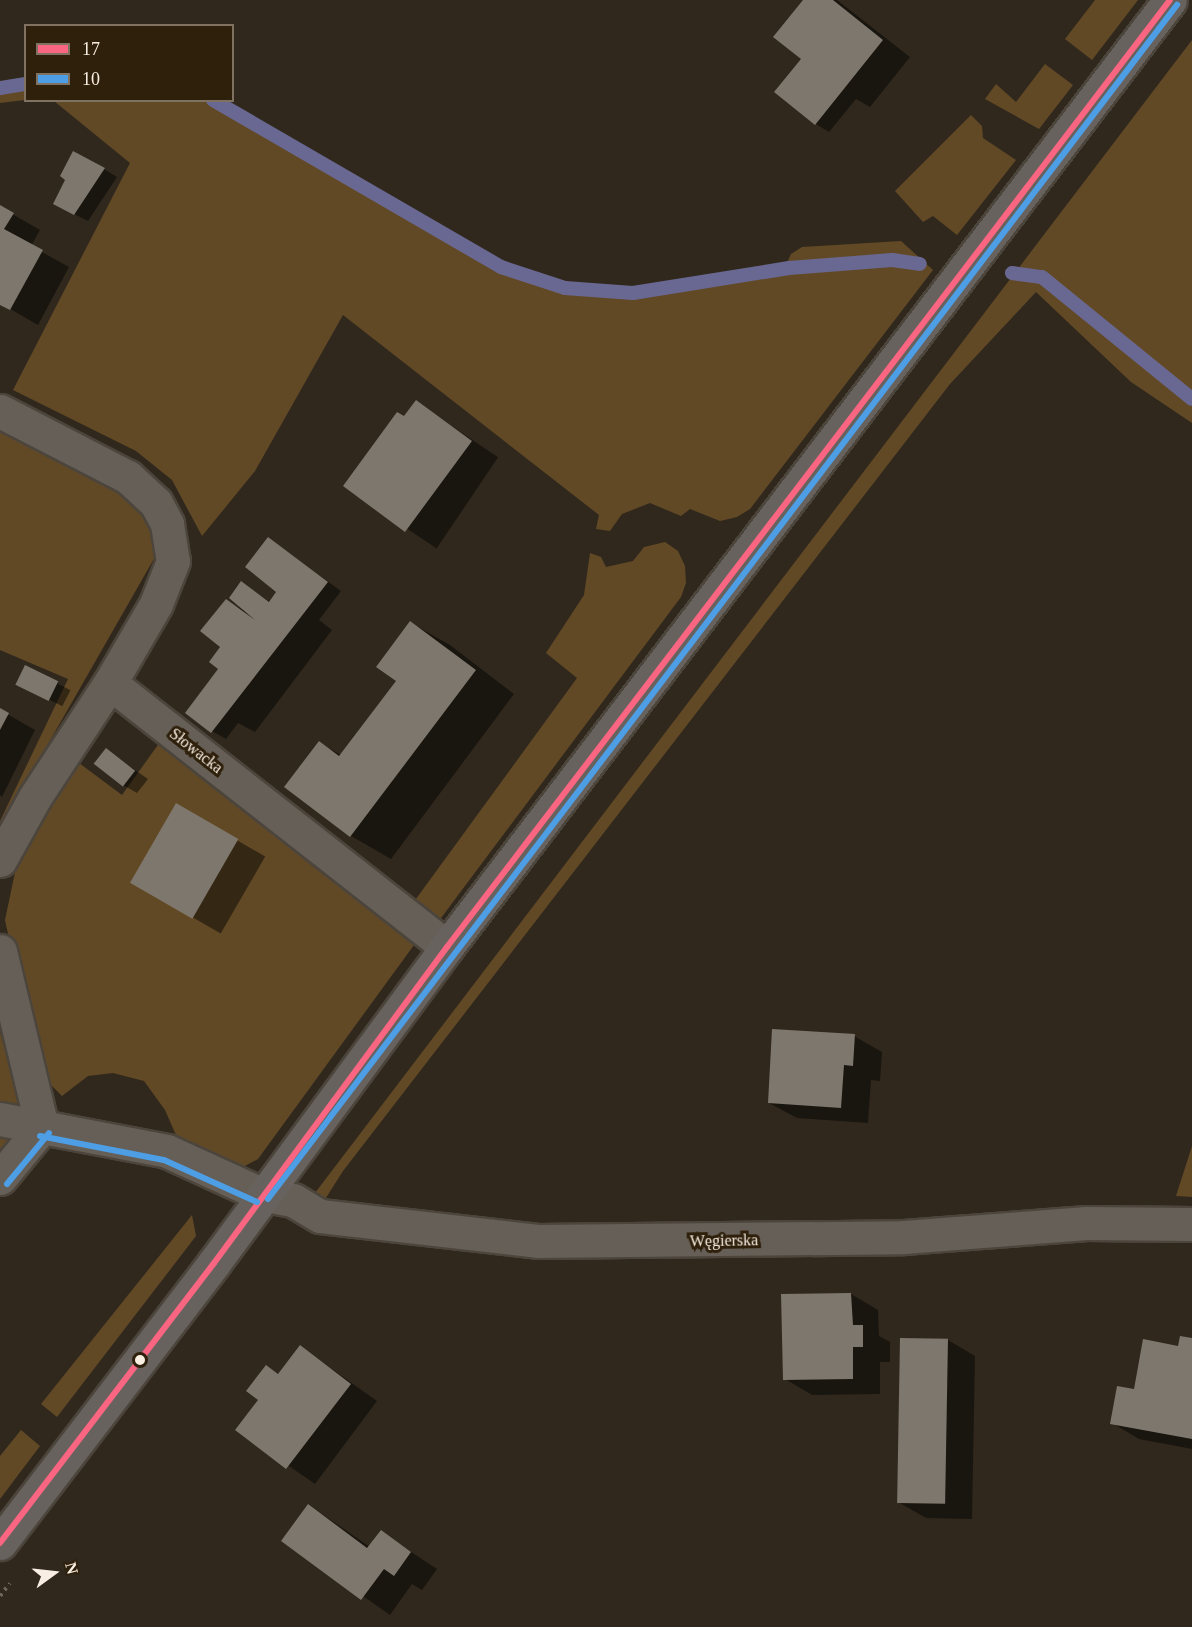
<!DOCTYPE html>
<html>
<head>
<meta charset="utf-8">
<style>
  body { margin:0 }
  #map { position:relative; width:1192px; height:1627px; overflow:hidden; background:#30281d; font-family:"Times New Roman",serif }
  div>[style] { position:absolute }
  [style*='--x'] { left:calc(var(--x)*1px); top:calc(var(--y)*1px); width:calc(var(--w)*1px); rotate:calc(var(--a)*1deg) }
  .green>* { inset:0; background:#624926 }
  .shadow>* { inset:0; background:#0007; transform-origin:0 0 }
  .stream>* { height:14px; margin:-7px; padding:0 7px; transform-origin:7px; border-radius:7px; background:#696892 }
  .building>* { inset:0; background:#7e776d; transform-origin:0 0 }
  .path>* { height:4px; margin-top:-2px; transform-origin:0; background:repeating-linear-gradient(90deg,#6b655e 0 3px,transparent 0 7.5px) }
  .roads { filter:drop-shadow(2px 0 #4c453c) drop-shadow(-2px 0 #4c453c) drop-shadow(0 2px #4c453c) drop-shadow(0 -2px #4c453c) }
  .minor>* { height:33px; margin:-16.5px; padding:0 16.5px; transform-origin:16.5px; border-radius:16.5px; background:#665f57 }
  .major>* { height:33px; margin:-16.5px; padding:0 16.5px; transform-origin:16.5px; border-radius:16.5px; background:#67625e }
  .bus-1>* { height:6px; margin:-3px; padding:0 3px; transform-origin:3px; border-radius:3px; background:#fa6682 }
  .bus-2>* { height:6px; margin:-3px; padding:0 3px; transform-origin:3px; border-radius:3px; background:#4d9ee5 }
  .dots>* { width:16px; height:16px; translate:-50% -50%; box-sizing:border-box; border:3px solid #2e200b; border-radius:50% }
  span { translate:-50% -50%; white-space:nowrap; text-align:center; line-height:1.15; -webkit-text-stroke:6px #2e200b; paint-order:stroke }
  .street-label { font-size:16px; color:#f8eee2 }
  .legend { position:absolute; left:24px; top:24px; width:210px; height:78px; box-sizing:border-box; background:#2e200b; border:2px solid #7f7261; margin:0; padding:8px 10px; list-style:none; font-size:18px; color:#f8eee2 }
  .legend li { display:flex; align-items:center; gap:12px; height:30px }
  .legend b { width:30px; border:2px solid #7f7261 }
  .north { position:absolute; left:24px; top:1543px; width:60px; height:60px; -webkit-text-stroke:4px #2e200b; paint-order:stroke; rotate:75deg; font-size:16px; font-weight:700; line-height:24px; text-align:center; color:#f8eee2 }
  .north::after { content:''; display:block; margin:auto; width:21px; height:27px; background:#f8eee2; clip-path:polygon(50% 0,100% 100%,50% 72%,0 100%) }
</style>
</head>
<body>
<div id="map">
  <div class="green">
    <i style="clip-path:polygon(1095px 0,1138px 0,1092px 60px,1065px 39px)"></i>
    <i style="clip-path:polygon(1192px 40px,1192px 423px,1131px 382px,1036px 292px,950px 384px,343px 1171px,324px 1201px,315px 1193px)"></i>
    <i style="clip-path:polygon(1045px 64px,1073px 85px,1039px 129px,985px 99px,996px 84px,1016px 102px)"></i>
    <i style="clip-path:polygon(25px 81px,25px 100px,0 103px,0 85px)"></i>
    <i style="clip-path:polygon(54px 101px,220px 101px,503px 264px,567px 285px,633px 289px,786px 265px,791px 254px,802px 247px,901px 241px,933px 270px,750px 509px,737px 517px,720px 521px,690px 509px,681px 516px,650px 503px,622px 514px,610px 531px,596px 529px,599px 515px,343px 315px,255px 471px,202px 536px,172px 480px,136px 451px,13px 390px,130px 163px)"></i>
    <i style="clip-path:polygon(971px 115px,982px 126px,983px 138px,1016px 160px,957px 235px,933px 216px,923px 222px,895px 191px)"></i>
    <i style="clip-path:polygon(0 418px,78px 456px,147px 508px,154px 532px,155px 557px,0 828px,0 821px,68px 679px,0 650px)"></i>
    <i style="clip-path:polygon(665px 542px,678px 551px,685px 566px,686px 583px,681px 597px,438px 922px,413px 903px,577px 678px,546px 653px,584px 595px,590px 553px,601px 557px,606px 567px,633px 561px,644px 547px)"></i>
    <i style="clip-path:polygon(160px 742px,399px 925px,400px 933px,414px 945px,258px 1159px,243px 1167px,219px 1168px,179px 1142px,165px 1110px,144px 1081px,113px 1073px,88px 1076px,62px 1096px,45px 1079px,31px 1039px,5px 920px,18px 858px,71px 757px,122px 795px)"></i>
    <i style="clip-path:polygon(0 1032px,32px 1140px,0 1181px)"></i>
    <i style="clip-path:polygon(1192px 1146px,1192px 1197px,1176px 1196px)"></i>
    <i style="clip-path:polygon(192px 1215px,196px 1236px,57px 1417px,41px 1404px)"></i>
    <i style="clip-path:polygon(21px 1430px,40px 1446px,0 1499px,0 1456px)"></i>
  </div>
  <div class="shadow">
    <i style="clip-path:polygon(805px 0,837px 0,910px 57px,870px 107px,856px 99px,829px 132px,816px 124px)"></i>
    <i style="clip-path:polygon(104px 169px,117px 177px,88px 221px,68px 211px)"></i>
    <i style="clip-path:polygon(0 207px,40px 230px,31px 246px,69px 267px,38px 325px,0 303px)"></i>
    <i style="left:416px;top:402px;width:99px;height:110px;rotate:34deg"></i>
    <i style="clip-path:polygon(269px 539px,341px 591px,319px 620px,332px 630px,255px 732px,238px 723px,226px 739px,212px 731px,227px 601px,247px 612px,241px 583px,270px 602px,277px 594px)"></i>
    <i style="clip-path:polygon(411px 623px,450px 645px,514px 694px,391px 859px,351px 836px,286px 786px,319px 743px,341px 755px,398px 681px)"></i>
    <i style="left:25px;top:667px;width:51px;height:18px;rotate:27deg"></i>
    <i style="clip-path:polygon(0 710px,35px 730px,2px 797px,0 795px)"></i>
    <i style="clip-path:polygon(106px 750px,148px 779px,137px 793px,123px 785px)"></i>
    <i style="left:176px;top:805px;width:103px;height:89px;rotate:30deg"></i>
    <i style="clip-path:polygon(854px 1036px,882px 1052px,880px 1081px,871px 1080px,868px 1123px,797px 1118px,769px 1103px)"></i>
    <i style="clip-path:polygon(851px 1294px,878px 1310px,879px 1336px,890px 1342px,890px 1362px,880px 1362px,880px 1394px,812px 1395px,785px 1379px)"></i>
    <i style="clip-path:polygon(948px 1340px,975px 1356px,972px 1519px,926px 1518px,898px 1502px)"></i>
    <i style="clip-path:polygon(1192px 1340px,1192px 1449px,1139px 1439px,1112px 1423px,1135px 1391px,1179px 1348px)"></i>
    <i style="clip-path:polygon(301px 1347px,377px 1401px,315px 1484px,237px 1430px,260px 1400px,267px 1367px,280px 1375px)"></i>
    <i style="clip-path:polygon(309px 1505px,370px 1547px,381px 1532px,437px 1569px,422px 1590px,412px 1584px,390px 1615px,283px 1540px)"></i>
  </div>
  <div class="stream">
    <i style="--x:0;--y:88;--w:26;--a:-9"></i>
    <i style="--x:213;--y:100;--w:333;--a:30.1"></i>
    <i style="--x:501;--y:267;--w:67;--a:18.2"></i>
    <i style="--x:565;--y:288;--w:68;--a:4.2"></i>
    <i style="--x:633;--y:293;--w:158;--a:-9.1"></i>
    <i style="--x:789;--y:268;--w:103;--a:-4.4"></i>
    <i style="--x:892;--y:260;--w:28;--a:8"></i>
    <i style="--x:1012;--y:273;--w:30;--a:8"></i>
    <i style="--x:1042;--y:277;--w:193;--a:39.1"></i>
  </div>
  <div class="building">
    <i style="clip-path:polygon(803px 0,833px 0,883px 40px,815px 125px,774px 92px,801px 59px,773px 37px)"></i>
    <i style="clip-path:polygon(73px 151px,105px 168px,74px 215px,53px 204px,65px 180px,60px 176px)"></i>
    <i style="clip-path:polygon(0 205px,14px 213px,4px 229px,43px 250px,10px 310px,0 305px)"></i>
    <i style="clip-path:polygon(416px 400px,472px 441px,405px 532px,343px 486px,397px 412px,404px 416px)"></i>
    <i style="clip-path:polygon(268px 537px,328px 582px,211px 733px,185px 713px,218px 669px,209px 662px,220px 647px,200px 631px,226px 599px,255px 620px,229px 598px,241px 581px,269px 602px,276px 592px,245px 567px)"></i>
    <i style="clip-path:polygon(410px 621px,476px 670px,350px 837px,284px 787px,319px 741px,339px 756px,396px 681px,376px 667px)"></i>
    <i style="left:25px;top:665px;width:37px;height:22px;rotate:26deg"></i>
    <i style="clip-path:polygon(0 708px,9px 713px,0 730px)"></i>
    <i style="left:106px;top:748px;width:37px;height:20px;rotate:38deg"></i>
    <i style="left:176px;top:803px;width:72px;height:92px;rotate:30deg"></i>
    <i style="clip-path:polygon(772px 1029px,855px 1034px,853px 1066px,844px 1065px,841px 1108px,768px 1103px)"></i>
    <i style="clip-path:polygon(851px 1293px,853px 1325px,863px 1325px,863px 1347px,853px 1347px,853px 1379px,783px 1380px,781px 1294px)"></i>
    <i style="clip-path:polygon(1180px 1336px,1192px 1338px,1192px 1439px,1110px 1424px,1117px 1386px,1134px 1389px,1143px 1339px,1178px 1346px)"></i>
    <i style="left:900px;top:1338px;width:48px;height:165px;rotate:1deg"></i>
    <i style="clip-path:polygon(300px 1345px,351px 1384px,286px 1469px,235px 1430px,258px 1400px,246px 1391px,266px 1365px,278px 1374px)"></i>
    <i style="clip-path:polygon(308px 1504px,367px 1548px,381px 1530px,411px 1552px,394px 1576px,384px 1569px,361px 1600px,281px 1541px)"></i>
  </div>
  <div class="path">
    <i style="--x:0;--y:1596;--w:16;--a:-52"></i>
  </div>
  <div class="roads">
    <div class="minor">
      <i style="--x:0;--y:411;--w:144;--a:27.3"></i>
      <i style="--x:128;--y:477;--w:38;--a:43"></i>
      <i style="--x:156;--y:503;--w:24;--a:62"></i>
      <i style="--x:167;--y:524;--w:37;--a:81"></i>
      <i style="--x:173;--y:561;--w:46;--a:111.6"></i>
      <i style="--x:156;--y:604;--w:91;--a:120.2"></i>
      <i style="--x:0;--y:860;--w:72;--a:-60.9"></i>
      <i style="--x:35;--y:797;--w:136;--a:-56.7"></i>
      <i style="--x:110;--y:683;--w:428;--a:38.1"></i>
      <i style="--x:0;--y:951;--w:181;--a:76.6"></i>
      <i style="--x:0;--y:1119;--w:170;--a:10.8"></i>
      <i style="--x:167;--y:1151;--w:103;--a:24.6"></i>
      <i style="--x:261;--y:1194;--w:33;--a:11"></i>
      <i style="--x:293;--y:1200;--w:31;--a:31"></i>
      <i style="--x:320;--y:1216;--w:219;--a:6.5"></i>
      <i style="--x:538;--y:1241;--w:366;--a:-0.6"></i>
      <i style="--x:904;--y:1237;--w:183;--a:-4.4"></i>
      <i style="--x:1086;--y:1223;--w:106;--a:0.5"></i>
      <i style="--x:0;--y:1178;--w:66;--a:-50.5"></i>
    </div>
    <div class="major">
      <i style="--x:0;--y:1543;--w:352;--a:-52.6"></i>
      <i style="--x:214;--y:1263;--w:393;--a:-53.6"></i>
      <i style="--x:447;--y:947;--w:1191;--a:-52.64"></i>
    </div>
  </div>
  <div class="bus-1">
    <i style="--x:0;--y:1543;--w:352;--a:-52.6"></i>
    <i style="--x:214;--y:1263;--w:393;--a:-53.6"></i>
    <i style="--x:447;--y:947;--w:1191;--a:-52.64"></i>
  </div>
  <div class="bus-2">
    <i style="--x:40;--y:1136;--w:126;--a:11"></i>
    <i style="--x:164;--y:1160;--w:102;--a:24.3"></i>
    <i style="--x:7;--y:1184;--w:66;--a:-50.5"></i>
    <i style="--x:268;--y:1199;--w:1501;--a:-52.72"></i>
  </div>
  <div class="dots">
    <i style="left:140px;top:1360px;background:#f8eee2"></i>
  </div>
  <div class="street-label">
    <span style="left:196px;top:751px;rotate:38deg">Słowacka</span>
    <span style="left:724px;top:1241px;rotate:-1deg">Węgierska</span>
  </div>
  <ul class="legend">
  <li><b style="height:8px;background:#fa6682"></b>17</li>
  <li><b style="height:8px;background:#4d9ee5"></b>10</li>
  </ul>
  <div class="north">N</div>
</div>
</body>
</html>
